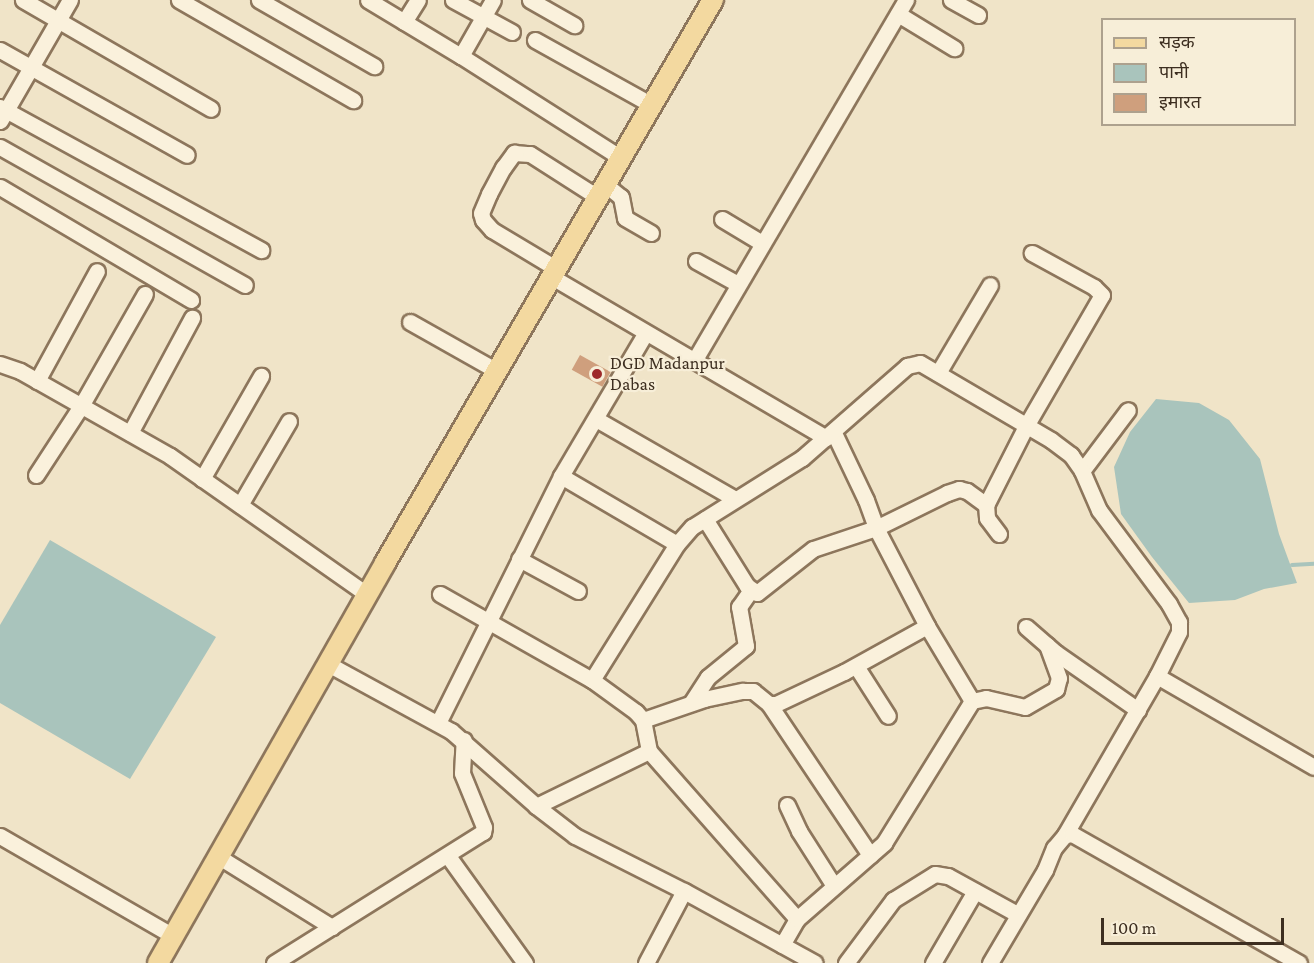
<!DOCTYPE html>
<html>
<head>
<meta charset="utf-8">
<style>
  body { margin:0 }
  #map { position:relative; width:1314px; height:963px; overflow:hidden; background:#f0e4c8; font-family:"Crimson Pro","Noto Sans Devanagari",serif }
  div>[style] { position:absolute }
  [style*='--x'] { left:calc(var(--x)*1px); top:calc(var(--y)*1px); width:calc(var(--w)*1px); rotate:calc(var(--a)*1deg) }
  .water>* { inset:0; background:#a9c4bc }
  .stream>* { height:4px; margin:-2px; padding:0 2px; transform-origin:2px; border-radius:2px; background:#a9c4bc }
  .building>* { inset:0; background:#cf9f7d; transform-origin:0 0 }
  .roads { filter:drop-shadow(2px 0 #8d765c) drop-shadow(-2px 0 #8d765c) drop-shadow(0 2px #8d765c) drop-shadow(0 -2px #8d765c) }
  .minor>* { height:15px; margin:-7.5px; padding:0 7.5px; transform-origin:7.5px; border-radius:7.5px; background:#faf1dc }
  .major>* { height:20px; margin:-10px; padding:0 10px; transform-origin:10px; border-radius:10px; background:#f3d9a0 }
  .dots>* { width:16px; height:16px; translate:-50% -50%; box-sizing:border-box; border:3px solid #f7eed8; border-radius:50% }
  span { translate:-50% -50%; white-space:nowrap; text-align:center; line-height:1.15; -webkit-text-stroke:4.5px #f7eed8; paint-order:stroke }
  .poi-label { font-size:18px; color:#3d2e20 }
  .left { translate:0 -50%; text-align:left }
  .legend { position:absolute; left:1101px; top:18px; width:195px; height:108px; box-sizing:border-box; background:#f7eed8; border:2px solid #ada18e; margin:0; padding:8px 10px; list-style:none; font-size:18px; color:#3d2e20 }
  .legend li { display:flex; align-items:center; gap:12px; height:30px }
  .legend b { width:30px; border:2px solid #ada18e }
  .scale { position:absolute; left:1101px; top:918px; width:183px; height:27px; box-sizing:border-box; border:3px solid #3d2e20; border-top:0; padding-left:8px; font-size:18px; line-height:21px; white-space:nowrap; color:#3d2e20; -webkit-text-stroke:4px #f7eed8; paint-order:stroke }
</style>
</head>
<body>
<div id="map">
  <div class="water">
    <i style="clip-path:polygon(1156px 399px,1199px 403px,1229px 420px,1260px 459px,1279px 534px,1297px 583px,1264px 589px,1235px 600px,1189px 603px,1152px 557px,1121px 514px,1114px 467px,1130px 432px)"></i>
    <i style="clip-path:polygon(50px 540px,216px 637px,130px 779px,0 703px,0 625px)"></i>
  </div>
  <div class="stream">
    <i style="--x:1292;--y:565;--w:22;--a:-3"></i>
  </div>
  <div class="building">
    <i style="left:580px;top:355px;width:35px;height:17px;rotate:29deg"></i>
  </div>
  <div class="roads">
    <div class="minor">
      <i style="--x:23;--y:0;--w:217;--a:30.1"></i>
      <i style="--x:179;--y:0;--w:201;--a:29.9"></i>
      <i style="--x:259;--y:0;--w:133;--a:29.9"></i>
      <i style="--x:368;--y:0;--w:109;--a:31.1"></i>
      <i style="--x:461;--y:56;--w:190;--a:32.5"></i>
      <i style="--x:453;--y:0;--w:67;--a:28.5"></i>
      <i style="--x:530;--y:0;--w:51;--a:29.6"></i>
      <i style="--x:951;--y:0;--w:31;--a:29"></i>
      <i style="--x:898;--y:14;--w:66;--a:31.3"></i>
      <i style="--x:404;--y:22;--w:26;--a:-58"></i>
      <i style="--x:535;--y:40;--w:134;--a:29.1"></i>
      <i style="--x:0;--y:50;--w:214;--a:29.3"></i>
      <i style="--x:461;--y:56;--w:64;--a:-60.3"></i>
      <i style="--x:0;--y:107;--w:298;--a:28.7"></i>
      <i style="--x:0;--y:121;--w:140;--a:-60"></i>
      <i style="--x:0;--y:147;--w:281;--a:29.4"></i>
      <i style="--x:606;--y:185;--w:19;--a:39"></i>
      <i style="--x:621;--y:197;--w:21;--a:79"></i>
      <i style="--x:625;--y:218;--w:30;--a:30"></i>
      <i style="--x:0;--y:187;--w:222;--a:30.6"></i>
      <i style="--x:722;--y:219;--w:47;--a:31"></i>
      <i style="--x:696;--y:261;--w:48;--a:28.7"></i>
      <i style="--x:557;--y:269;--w:76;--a:-149"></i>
      <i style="--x:492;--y:230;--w:13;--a:-132"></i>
      <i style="--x:483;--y:220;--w:7;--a:-106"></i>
      <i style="--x:481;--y:213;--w:21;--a:-67"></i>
      <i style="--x:489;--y:194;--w:30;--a:-62"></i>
      <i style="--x:503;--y:168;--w:19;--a:-54"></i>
      <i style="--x:514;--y:153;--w:16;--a:4"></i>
      <i style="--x:530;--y:154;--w:82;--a:32.5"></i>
      <i style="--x:552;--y:277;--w:318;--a:30.4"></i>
      <i style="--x:410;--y:322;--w:100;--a:29.4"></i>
      <i style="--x:694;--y:361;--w:419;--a:-59.6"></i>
      <i style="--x:0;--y:364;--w:21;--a:19"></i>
      <i style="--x:20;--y:371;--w:172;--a:29.5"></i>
      <i style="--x:170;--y:456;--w:242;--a:35.1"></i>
      <i style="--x:938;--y:373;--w:102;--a:-59.4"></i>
      <i style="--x:37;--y:381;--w:125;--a:-61.4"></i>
      <i style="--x:596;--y:419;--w:160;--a:29.9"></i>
      <i style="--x:130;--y:433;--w:131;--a:-61.7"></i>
      <i style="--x:834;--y:433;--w:74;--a:64.5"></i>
      <i style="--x:866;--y:500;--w:30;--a:70"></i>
      <i style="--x:876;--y:528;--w:110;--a:62.5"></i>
      <i style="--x:927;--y:626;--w:87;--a:59"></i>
      <i style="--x:1082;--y:471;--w:76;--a:-53"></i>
      <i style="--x:36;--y:475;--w:82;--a:-56.9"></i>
      <i style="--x:81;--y:406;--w:129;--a:-60.3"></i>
      <i style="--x:561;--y:476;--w:134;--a:30.4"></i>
      <i style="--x:202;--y:479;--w:119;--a:-60.2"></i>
      <i style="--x:240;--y:505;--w:97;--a:-59.7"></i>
      <i style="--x:705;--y:519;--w:79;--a:57.9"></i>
      <i style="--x:747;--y:586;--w:12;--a:35"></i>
      <i style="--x:757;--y:593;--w:71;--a:-38.2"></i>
      <i style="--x:813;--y:549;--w:66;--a:-18.4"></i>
      <i style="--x:876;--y:528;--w:79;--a:-26.2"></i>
      <i style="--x:947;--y:493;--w:13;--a:-18"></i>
      <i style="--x:959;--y:489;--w:8;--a:14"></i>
      <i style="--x:967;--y:491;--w:24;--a:36"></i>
      <i style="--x:999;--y:534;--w:20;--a:-127"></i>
      <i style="--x:987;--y:518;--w:13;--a:-94"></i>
      <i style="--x:986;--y:505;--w:89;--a:-63.1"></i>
      <i style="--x:1026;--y:426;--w:151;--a:-59.9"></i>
      <i style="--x:1102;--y:295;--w:11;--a:-135"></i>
      <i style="--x:1094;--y:287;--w:71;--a:-151.3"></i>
      <i style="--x:519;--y:559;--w:67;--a:28.5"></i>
      <i style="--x:440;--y:594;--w:175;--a:29.5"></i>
      <i style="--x:592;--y:680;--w:54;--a:36"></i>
      <i style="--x:636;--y:712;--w:11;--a:49"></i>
      <i style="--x:643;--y:720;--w:32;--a:79"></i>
      <i style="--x:649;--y:751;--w:126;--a:154"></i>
      <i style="--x:1026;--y:627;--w:40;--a:41"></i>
      <i style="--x:1056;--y:653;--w:100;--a:34.8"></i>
      <i style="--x:328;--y:664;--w:140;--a:28.6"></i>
      <i style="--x:451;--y:731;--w:113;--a:41.4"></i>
      <i style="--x:536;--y:806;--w:49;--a:37.6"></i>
      <i style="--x:575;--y:836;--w:122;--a:26.8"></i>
      <i style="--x:684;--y:891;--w:149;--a:28.8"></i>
      <i style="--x:856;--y:666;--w:59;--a:57.4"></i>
      <i style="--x:1157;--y:676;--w:181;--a:30.1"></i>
      <i style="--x:592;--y:680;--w:160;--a:-58"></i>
      <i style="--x:677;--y:544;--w:23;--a:-49"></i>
      <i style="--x:692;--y:527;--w:130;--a:-32.1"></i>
      <i style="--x:802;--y:458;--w:140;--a:-41.2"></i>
      <i style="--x:907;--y:366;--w:13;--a:-13"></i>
      <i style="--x:920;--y:363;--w:152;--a:30.4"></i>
      <i style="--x:1051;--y:440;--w:25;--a:37"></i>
      <i style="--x:1071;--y:455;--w:19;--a:55"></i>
      <i style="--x:1082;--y:471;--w:43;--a:66.4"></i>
      <i style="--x:1099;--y:510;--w:117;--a:53.3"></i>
      <i style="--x:1169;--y:604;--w:21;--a:61"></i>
      <i style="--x:1179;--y:622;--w:10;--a:90"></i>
      <i style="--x:1179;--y:632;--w:49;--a:116.6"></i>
      <i style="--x:1157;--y:676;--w:184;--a:120.1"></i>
      <i style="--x:691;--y:703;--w:31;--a:-57"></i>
      <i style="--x:708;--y:677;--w:49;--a:-39.2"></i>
      <i style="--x:746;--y:646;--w:40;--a:-100"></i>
      <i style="--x:739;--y:607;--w:21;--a:-55"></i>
      <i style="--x:769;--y:704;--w:182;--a:56.2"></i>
      <i style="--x:643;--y:720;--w:65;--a:-19"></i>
      <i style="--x:704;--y:699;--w:40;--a:-12"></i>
      <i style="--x:743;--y:691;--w:10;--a:0"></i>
      <i style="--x:753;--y:691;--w:21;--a:39"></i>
      <i style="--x:769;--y:704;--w:7;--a:0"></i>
      <i style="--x:776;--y:704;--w:75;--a:-25.2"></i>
      <i style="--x:844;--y:672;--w:95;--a:-29"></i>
      <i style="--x:438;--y:723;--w:276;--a:-63.5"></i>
      <i style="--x:561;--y:476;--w:165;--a:-59.4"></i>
      <i style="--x:649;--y:751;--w:224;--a:48.6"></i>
      <i style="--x:797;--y:919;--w:30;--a:120"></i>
      <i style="--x:787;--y:805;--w:29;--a:65"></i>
      <i style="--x:799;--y:831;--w:65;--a:57.5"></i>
      <i style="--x:0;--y:836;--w:200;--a:30"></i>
      <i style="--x:448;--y:856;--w:132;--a:54.3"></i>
      <i style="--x:219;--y:857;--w:133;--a:31.8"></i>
      <i style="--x:797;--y:919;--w:116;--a:-41.1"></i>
      <i style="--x:884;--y:843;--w:167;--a:-58.2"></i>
      <i style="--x:972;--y:701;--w:14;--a:-12"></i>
      <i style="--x:986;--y:698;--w:40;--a:13"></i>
      <i style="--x:1025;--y:707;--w:36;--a:-30"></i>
      <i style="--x:1056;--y:689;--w:11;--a:-75"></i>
      <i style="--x:1059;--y:678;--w:35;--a:-110"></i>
      <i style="--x:274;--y:963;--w:247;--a:-32.1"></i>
      <i style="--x:483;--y:832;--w:5;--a:-79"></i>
      <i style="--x:484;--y:827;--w:58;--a:-112.2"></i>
      <i style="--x:462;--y:773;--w:33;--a:-87"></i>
      <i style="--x:646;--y:963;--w:81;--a:-62.2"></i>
      <i style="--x:846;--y:963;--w:79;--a:-53.3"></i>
      <i style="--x:893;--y:900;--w:49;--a:-31.8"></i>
      <i style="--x:935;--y:874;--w:13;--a:9"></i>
      <i style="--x:948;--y:876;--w:79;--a:28.8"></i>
      <i style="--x:933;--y:963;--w:83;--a:-59.7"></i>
      <i style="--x:990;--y:963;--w:108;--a:-59.4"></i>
      <i style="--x:1045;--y:870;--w:24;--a:-68"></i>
      <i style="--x:1054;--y:848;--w:17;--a:-50"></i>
      <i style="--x:1065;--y:835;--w:7;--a:-8"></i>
      <i style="--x:1072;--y:834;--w:261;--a:29.6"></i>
    </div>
    <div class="major">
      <i style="--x:158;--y:963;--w:460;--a:-60.4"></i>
      <i style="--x:385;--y:563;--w:652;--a:-59.78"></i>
    </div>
  </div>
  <div class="dots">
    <i style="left:597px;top:374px;background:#9e2a2b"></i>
  </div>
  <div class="poi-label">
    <span class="left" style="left:610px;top:374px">DGD Madanpur<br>Dabas</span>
  </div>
  <ul class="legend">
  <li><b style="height:8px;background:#f3d9a0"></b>सड़क</li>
  <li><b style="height:16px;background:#a9c4bc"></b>पानी</li>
  <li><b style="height:16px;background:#cf9f7d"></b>इमारत</li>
  </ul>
  <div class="scale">100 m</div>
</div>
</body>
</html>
